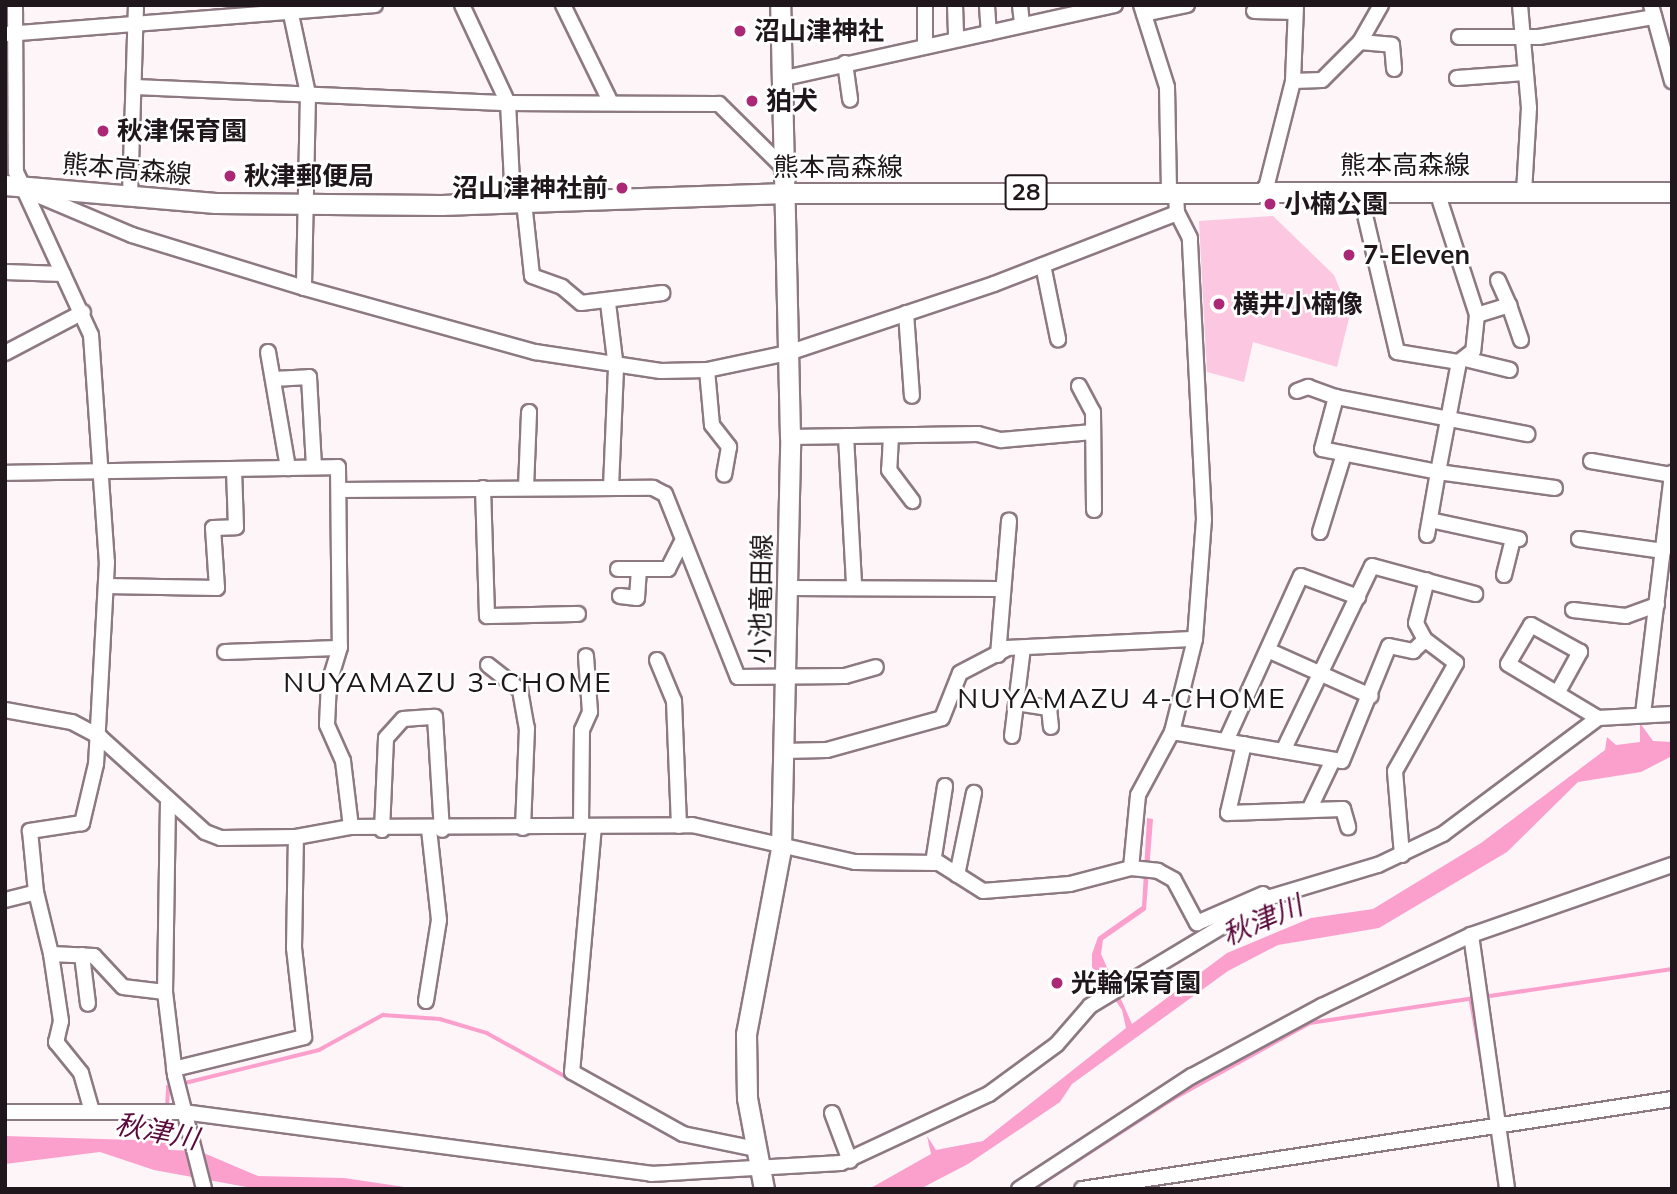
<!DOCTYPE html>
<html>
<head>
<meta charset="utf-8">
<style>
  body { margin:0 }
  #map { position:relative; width:1677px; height:1194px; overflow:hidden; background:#fef5f9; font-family:Mulish,"Noto Sans JP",sans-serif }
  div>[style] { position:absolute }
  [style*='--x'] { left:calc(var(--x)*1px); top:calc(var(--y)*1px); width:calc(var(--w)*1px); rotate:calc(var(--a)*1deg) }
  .green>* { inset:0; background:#fcc7e0 }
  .water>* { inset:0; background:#fba0cd }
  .stream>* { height:3.5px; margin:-1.75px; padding:0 1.75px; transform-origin:1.75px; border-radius:1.75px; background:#fba0cd }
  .roads { filter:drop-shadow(2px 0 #8d7982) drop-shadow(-2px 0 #8d7982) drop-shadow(0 2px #8d7982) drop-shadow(0 -2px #8d7982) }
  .minor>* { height:14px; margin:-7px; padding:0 7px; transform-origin:7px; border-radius:7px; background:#fff }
  .major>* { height:19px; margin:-9.5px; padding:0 9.5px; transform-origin:9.5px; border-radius:9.5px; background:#fff }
  .dots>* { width:19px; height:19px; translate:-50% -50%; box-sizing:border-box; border:4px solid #fff; border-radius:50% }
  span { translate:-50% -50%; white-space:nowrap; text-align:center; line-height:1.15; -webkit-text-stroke:5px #fff; paint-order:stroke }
  .shield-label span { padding:2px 5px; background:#fff; border:2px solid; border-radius:5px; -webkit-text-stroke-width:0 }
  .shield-label { font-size:24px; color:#1f171b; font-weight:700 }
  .poi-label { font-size:26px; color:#1f171b; font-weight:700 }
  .left { translate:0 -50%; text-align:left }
  .right { translate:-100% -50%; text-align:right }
  .street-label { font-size:26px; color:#1f171b }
  .neighbourhood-label { font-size:28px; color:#1f171b; letter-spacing:2px }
  .water-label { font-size:28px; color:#5b0a3c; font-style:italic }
  .frame { position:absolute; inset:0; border:7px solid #1f171b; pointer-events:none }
</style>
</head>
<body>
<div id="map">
  <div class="green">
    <i style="clip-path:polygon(1273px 216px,1334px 275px,1350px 314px,1337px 367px,1253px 342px,1244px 382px,1207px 372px,1199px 221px)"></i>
  </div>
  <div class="water">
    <i style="clip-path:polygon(1640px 723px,1653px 741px,1672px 742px,1672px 756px,1641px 772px,1578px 782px,1507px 852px,1379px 928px,1278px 945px,1228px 971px,1072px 1084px,1060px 1102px,968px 1164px,920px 1189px,869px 1189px,931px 1154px,927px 1136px,936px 1150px,983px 1141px,1126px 1028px,1122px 1010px,1092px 967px,1092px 954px,1098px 937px,1142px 906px,1147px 818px,1153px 819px,1146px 910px,1103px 940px,1101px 954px,1132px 1024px,1227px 953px,1311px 918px,1373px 909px,1481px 843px,1605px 750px,1607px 737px,1616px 745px,1640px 742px)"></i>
    <i style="clip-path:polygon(5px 1136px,167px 1141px,170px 1150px,199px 1151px,258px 1176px,344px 1178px,418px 1189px,257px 1189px,154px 1170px,100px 1152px,5px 1164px)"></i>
  </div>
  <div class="stream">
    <i style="--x:1483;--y:997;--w:191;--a:-8.4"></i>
    <i style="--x:1471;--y:999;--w:75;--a:80"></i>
    <i style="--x:181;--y:1084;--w:142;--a:-13.8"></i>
    <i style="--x:319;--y:1050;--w:73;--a:-28.7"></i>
    <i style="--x:383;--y:1015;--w:57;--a:4"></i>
    <i style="--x:440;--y:1019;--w:49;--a:16.6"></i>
    <i style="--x:487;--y:1033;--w:95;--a:29"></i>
    <i style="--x:595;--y:1093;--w:90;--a:29.1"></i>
    <i style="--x:167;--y:1108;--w:21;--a:-87"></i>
    <i style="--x:168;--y:1087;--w:6;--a:-9"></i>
    <i style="--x:164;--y:1143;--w:27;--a:-84"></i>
    <i style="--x:1036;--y:1187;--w:161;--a:-32.8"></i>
    <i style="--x:1171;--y:1100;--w:159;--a:-29"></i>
    <i style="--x:1310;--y:1023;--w:168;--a:-8.6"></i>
  </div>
  <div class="roads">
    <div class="minor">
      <i style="--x:15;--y:5;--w:167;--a:89.7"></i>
      <i style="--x:16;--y:172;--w:179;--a:65.3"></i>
      <i style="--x:91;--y:335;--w:228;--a:86"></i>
      <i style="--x:107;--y:562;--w:202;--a:93.1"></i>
      <i style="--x:96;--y:764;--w:61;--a:103.3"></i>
      <i style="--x:82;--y:823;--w:53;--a:171.3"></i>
      <i style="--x:30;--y:831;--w:61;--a:84.4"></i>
      <i style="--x:36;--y:892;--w:64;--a:76.4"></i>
      <i style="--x:51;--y:954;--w:43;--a:2.7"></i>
      <i style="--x:94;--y:956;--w:42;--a:46.9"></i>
      <i style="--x:123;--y:987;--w:42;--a:6.8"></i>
      <i style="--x:289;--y:5;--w:91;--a:77.9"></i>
      <i style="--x:308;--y:94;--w:194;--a:91.2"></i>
      <i style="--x:462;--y:5;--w:108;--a:64.9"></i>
      <i style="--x:508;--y:103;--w:99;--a:87.1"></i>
      <i style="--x:563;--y:5;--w:107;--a:63.9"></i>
      <i style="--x:955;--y:5;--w:34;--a:88"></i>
      <i style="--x:1020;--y:5;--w:20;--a:84"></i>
      <i style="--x:1141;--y:5;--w:86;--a:72.4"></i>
      <i style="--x:1167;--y:87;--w:105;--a:88.9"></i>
      <i style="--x:1520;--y:5;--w:103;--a:85"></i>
      <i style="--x:1529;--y:108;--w:84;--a:93.4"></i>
      <i style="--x:1651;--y:5;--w:79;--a:74.6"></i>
      <i style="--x:987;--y:6;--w:27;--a:86"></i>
      <i style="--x:1254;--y:11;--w:41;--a:1.4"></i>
      <i style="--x:1144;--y:14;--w:44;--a:-11.8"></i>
      <i style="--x:7;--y:34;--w:369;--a:-4.5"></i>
      <i style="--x:1459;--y:37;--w:80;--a:0"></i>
      <i style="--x:1539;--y:37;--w:117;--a:-9.9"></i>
      <i style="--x:1360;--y:42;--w:32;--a:5"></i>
      <i style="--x:1392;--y:45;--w:24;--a:85"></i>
      <i style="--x:925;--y:45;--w:40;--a:-90"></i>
      <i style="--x:845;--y:63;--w:37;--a:82"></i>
      <i style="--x:785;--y:78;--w:338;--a:-12.5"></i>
      <i style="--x:1457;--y:78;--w:68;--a:-4.2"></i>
      <i style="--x:1293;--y:81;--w:29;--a:-2"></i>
      <i style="--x:1322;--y:80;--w:54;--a:-45"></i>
      <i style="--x:1360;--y:42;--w:43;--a:-60.4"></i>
      <i style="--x:135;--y:87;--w:373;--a:2.5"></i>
      <i style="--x:508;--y:103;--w:211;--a:0.3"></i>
      <i style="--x:719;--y:104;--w:94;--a:44.6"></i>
      <i style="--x:28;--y:191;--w:113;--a:22.9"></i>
      <i style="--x:132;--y:235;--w:180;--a:17.1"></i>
      <i style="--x:304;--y:288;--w:240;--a:15.5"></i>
      <i style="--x:535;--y:352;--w:127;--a:8.6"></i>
      <i style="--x:661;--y:371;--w:46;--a:-1.2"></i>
      <i style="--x:707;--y:370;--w:83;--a:-11.9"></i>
      <i style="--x:788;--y:353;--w:217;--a:-18.5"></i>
      <i style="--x:994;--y:284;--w:196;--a:-21.2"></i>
      <i style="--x:1265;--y:192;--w:114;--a:-75.8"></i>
      <i style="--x:1293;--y:81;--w:76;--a:-87.7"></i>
      <i style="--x:130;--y:196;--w:191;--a:-88.2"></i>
      <i style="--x:1361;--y:198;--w:158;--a:76.8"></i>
      <i style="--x:1397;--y:352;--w:63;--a:9.2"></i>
      <i style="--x:1459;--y:362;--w:112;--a:100.8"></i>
      <i style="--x:1438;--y:472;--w:118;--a:7.8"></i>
      <i style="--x:1440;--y:201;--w:120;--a:72"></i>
      <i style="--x:1477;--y:315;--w:36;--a:96"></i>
      <i style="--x:1473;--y:351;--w:18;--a:142"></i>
      <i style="--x:524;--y:202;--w:74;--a:83.8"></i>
      <i style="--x:532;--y:276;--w:32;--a:20"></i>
      <i style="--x:562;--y:287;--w:25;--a:40"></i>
      <i style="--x:581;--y:303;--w:82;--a:-7"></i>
      <i style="--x:1043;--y:265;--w:76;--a:78.5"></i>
      <i style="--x:5;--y:272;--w:58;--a:2"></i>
      <i style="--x:608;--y:303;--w:65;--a:83"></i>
      <i style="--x:616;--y:368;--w:118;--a:92.4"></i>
      <i style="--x:1509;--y:305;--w:37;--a:71"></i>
      <i style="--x:906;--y:313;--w:83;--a:85.9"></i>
      <i style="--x:1477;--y:315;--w:34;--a:-17"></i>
      <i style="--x:1509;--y:305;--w:27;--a:-114"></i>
      <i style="--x:268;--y:352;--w:118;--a:80.2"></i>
      <i style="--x:5;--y:353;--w:88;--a:-27.7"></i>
      <i style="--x:1465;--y:359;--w:46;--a:13.7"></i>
      <i style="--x:707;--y:370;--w:55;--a:84.8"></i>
      <i style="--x:712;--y:425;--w:28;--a:52"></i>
      <i style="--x:729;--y:447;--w:28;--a:100"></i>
      <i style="--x:273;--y:379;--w:36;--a:-3"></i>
      <i style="--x:309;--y:377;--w:90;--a:86.8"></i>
      <i style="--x:1079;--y:386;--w:30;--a:62"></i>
      <i style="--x:1093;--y:412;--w:98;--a:89.4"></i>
      <i style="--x:1297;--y:391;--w:12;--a:-20"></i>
      <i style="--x:1308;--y:387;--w:30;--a:20"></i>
      <i style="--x:846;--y:436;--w:150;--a:86.9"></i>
      <i style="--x:891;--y:436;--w:34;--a:93"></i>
      <i style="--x:889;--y:470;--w:39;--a:53"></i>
      <i style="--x:790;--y:437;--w:188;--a:-0.9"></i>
      <i style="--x:978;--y:434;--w:24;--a:15"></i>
      <i style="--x:1001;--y:440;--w:92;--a:-5"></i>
      <i style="--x:1591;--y:461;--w:81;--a:9.9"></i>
      <i style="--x:5;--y:473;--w:333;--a:-1"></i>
      <i style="--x:338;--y:467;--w:180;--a:89.4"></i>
      <i style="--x:340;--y:647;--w:37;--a:107"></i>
      <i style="--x:329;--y:682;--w:43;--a:92.7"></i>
      <i style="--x:327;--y:725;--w:39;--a:66"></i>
      <i style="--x:343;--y:761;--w:66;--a:83.1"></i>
      <i style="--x:483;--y:488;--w:128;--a:88.2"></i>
      <i style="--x:487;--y:616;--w:91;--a:-1.3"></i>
      <i style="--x:526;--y:488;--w:76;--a:-87.7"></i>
      <i style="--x:339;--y:490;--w:314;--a:-0.4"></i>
      <i style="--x:653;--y:488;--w:13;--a:27"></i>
      <i style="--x:665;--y:494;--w:197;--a:68.3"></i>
      <i style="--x:738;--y:677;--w:107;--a:-0.5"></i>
      <i style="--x:845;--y:676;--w:32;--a:-16"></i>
      <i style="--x:1430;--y:520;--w:91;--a:12.1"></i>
      <i style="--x:1320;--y:532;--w:82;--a:-72.9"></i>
      <i style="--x:1427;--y:535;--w:64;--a:-80.1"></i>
      <i style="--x:1438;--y:472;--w:118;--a:-168.8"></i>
      <i style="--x:1322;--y:449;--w:54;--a:-74.9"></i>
      <i style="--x:1336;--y:397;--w:195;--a:11"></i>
      <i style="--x:1579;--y:539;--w:85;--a:8.1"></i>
      <i style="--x:618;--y:569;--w:50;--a:0"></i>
      <i style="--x:668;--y:569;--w:28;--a:-63"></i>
      <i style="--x:1504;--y:575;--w:38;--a:-76"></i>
      <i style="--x:106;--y:586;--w:111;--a:1"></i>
      <i style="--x:217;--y:588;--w:60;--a:-93.8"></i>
      <i style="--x:213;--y:528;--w:23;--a:-2"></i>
      <i style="--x:236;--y:527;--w:58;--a:-92"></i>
      <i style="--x:788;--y:588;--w:212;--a:0.3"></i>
      <i style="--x:620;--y:596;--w:17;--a:7"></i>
      <i style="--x:637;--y:598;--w:29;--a:-86"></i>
      <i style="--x:1573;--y:610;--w:53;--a:6.5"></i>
      <i style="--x:1626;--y:616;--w:33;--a:-20"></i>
      <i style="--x:225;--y:652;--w:112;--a:-2"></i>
      <i style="--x:1272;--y:652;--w:108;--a:24"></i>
      <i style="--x:998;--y:655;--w:135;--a:-85.3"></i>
      <i style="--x:657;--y:660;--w:44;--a:67.5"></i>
      <i style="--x:674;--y:701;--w:125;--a:87.7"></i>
      <i style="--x:488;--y:665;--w:41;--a:38"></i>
      <i style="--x:520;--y:690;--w:39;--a:80"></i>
      <i style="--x:527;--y:728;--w:100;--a:92.3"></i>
      <i style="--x:1558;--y:692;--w:46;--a:-61.2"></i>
      <i style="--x:1580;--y:652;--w:56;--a:-151.1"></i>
      <i style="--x:1531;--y:625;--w:45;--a:120.5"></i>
      <i style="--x:1508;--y:664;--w:105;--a:31"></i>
      <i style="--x:1016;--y:703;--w:33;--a:9"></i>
      <i style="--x:1049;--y:708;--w:19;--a:84"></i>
      <i style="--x:5;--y:710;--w:68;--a:10.2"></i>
      <i style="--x:72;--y:722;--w:32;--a:28"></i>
      <i style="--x:100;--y:737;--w:142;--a:42.1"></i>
      <i style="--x:205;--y:832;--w:17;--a:21"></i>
      <i style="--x:221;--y:838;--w:75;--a:-0.8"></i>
      <i style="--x:296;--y:837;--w:56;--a:-10.3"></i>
      <i style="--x:351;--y:827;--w:341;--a:-0.3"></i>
      <i style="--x:692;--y:825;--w:167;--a:12.8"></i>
      <i style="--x:855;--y:862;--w:84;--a:0.7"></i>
      <i style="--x:939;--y:863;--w:52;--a:32.5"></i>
      <i style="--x:983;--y:891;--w:87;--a:-4.6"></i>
      <i style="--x:1070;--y:884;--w:63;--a:-14.7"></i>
      <i style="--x:1131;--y:868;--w:27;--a:6"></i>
      <i style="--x:1158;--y:871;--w:18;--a:29"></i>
      <i style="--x:1174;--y:880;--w:49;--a:61.9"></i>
      <i style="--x:1197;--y:923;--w:72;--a:-23.7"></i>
      <i style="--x:1643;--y:714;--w:243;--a:-83.1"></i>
      <i style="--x:1172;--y:732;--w:172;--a:9.7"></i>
      <i style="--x:1342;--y:761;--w:124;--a:-67.8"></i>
      <i style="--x:1389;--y:646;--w:25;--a:12"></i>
      <i style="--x:1413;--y:651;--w:16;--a:-43"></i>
      <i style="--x:1012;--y:736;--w:89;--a:-82.9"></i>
      <i style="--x:1226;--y:741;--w:181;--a:-65.6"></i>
      <i style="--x:1301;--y:576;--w:61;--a:20.2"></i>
      <i style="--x:1244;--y:744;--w:71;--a:103.1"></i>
      <i style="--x:1228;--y:813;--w:115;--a:-2"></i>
      <i style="--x:1343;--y:809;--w:19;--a:74"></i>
      <i style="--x:783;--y:751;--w:44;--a:-1.3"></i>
      <i style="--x:827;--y:750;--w:119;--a:-15.5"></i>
      <i style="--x:942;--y:718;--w:48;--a:-68.2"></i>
      <i style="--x:960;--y:673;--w:54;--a:-27.5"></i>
      <i style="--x:1008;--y:648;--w:187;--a:-2.8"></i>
      <i style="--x:1283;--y:751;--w:205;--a:-64.3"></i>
      <i style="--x:1372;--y:566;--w:107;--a:15.2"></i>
      <i style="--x:168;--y:801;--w:191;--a:90.9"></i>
      <i style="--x:165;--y:992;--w:84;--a:83.1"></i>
      <i style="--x:175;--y:1075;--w:118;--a:75.7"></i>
      <i style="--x:1310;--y:808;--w:53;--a:-64.4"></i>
      <i style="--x:581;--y:825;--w:95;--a:-89.4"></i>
      <i style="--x:582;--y:730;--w:20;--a:-66"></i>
      <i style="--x:590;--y:712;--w:56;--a:-94.1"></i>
      <i style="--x:594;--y:826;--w:247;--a:95.1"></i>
      <i style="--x:572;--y:1072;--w:127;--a:29.2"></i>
      <i style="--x:683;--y:1134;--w:75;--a:11.6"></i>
      <i style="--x:382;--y:830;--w:92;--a:-87.5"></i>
      <i style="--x:386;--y:738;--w:25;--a:-48"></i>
      <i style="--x:403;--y:719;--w:32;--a:-4"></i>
      <i style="--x:435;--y:717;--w:113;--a:86.5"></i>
      <i style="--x:1402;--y:855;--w:84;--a:-94.8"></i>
      <i style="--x:1395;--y:771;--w:124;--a:-60.5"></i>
      <i style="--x:1456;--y:663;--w:39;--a:-143"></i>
      <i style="--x:1425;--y:640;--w:19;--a:-118"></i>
      <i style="--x:1416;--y:623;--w:44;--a:-75.7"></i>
      <i style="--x:933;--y:863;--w:78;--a:-81.1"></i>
      <i style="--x:1131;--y:868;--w:73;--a:-84.5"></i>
      <i style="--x:1138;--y:795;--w:72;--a:-61.6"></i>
      <i style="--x:1172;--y:732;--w:96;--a:-76.1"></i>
      <i style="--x:1195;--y:639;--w:120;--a:-85.7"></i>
      <i style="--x:1204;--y:519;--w:281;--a:-92.9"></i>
      <i style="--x:1190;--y:238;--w:28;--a:-117"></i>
      <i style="--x:1177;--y:213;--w:21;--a:-93"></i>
      <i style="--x:957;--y:875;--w:84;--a:-78.3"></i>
      <i style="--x:5;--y:900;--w:32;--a:-14"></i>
      <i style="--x:1471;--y:935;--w:257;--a:81.9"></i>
      <i style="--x:51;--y:954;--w:68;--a:81.5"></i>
      <i style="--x:61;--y:1021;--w:22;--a:103"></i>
      <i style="--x:56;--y:1042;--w:40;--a:51"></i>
      <i style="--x:81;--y:1073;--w:40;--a:74"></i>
      <i style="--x:82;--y:955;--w:49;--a:83"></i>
      <i style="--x:426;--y:1001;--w:82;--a:-80.9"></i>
      <i style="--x:439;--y:920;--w:91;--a:-96.3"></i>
      <i style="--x:174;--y:1069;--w:134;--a:-13.8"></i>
      <i style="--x:304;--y:1037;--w:90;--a:-96.4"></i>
      <i style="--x:294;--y:948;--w:111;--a:-89"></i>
      <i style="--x:5;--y:1112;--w:178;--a:0"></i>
      <i style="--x:183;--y:1112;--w:472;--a:7.5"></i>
      <i style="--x:651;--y:1174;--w:190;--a:-3.3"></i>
      <i style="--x:841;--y:1163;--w:163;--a:-25"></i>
      <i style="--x:989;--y:1094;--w:84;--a:-36.3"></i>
      <i style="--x:1057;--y:1044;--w:50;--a:-49"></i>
      <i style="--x:1090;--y:1006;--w:211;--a:-31.1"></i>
      <i style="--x:1271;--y:897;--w:112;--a:-16.7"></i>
      <i style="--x:1378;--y:865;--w:72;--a:-25.5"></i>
      <i style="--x:1443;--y:834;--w:194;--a:-36.8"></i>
      <i style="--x:1598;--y:718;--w:74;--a:-3.1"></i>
      <i style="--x:832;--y:1113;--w:51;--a:69.4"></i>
      <i style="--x:1019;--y:1189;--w:207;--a:-33.2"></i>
      <i style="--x:1192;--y:1076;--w:148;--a:-28.3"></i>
      <i style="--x:1322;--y:1006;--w:165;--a:-25.5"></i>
      <i style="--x:1471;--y:935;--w:213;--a:-19.2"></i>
      <i style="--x:1082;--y:1189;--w:597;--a:-8.67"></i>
    </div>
    <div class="major">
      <i style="--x:5;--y:185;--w:211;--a:4.9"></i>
      <i style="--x:215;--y:203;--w:226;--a:0.5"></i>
      <i style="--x:441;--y:205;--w:346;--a:-2"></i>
      <i style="--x:787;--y:193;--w:885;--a:-0.06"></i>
      <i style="--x:764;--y:1189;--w:93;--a:-100.6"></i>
      <i style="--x:747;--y:1098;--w:64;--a:-90.9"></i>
      <i style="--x:746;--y:1034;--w:188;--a:-79.3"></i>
      <i style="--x:781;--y:849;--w:412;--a:-88.7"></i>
      <i style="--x:790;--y:437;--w:432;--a:-91.3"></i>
    </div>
  </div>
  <div class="dots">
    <i style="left:740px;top:31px;background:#aa2875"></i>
    <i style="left:752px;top:101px;background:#aa2875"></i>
    <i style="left:103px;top:131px;background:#aa2875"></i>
    <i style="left:230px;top:176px;background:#aa2875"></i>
    <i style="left:622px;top:188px;background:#aa2875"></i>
    <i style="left:1270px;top:204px;background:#aa2875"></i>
    <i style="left:1349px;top:255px;background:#aa2875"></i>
    <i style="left:1219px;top:304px;background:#aa2875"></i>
    <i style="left:1057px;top:983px;background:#aa2875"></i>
  </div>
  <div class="shield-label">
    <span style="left:1026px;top:192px">28</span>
  </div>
  <div class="poi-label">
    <span class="left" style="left:754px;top:31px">沼山津神社</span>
    <span class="left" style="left:766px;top:101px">狛犬</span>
    <span class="left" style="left:117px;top:131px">秋津保育園</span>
    <span class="left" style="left:244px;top:176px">秋津郵便局</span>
    <span class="right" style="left:608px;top:188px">沼山津神社前</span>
    <span class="left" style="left:1284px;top:204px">小楠公園</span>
    <span class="left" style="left:1363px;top:255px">7-Eleven</span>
    <span class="left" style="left:1233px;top:304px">横井小楠像</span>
    <span class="left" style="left:1071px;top:983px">光輪保育園</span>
  </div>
  <div class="street-label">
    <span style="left:1405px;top:165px">熊本高森線</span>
    <span style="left:838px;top:167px">熊本高森線</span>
    <span style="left:127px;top:169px;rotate:5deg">熊本高森線</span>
    <span style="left:761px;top:599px;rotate:-89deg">小池竜田線</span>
  </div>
  <div class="neighbourhood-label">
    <span style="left:448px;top:682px">NUYAMAZU 3-CHOME</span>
    <span style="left:1122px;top:698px">NUYAMAZU 4-CHOME</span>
  </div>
  <div class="water-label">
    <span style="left:1262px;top:920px;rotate:-23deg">秋津川</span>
    <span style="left:157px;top:1131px;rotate:11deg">秋津川</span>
  </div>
  <div class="frame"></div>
</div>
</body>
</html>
